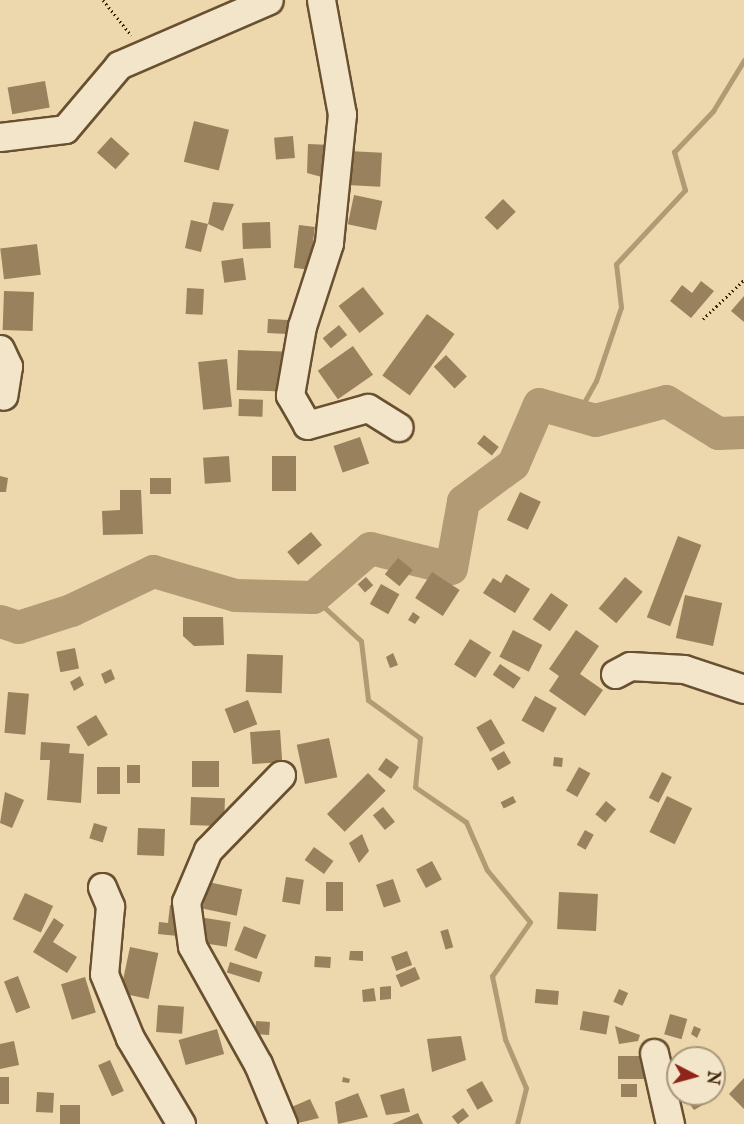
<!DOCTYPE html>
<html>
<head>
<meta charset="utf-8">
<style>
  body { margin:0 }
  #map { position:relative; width:744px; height:1124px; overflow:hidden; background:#edd7ac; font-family:"IM FELL English",serif }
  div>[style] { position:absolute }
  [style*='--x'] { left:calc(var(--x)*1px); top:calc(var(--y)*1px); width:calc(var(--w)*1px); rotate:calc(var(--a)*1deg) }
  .stream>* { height:5px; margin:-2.5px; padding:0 2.5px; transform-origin:2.5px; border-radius:2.5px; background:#b19a74 }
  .river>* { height:33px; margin:-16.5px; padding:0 16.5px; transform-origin:16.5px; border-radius:16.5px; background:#b19a74 }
  .building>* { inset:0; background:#98815c; transform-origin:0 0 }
  .path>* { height:3px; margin-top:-1.5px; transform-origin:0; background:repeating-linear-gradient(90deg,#3c2306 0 1.5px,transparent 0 4.5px) }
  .roads { filter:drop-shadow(2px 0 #685030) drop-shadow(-2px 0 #685030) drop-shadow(0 2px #685030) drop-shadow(0 -2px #685030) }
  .minor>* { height:27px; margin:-13.5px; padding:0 13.5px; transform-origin:13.5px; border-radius:13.5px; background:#f3e5c9 }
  span { translate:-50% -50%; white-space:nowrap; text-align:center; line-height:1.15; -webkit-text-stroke:5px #f3e5c9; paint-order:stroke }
  .north { position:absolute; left:666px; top:1046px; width:60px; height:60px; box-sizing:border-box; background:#f3e5c9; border:2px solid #aa977b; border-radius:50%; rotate:96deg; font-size:16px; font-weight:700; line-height:24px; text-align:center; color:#3c2306 }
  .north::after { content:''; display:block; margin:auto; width:21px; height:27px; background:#8f2418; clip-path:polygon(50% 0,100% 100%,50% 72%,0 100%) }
</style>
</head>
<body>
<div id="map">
  <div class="stream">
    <i style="--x:577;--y:415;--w:39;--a:-61"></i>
    <i style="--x:596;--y:381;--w:78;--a:-71.3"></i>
    <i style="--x:621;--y:307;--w:43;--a:-96.6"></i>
    <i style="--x:616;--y:264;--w:101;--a:-47"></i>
    <i style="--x:685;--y:190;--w:40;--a:-106"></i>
    <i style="--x:674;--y:152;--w:57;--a:-46.4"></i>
    <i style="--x:713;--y:111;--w:60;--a:-58.7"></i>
    <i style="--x:313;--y:597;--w:65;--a:42.5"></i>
    <i style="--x:361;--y:641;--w:59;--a:83.2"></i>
    <i style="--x:368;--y:700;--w:64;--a:36.2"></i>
    <i style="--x:420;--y:738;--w:49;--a:95.8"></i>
    <i style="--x:415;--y:787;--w:62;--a:34.5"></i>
    <i style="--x:466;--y:822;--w:52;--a:66.4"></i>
    <i style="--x:487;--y:870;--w:67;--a:50.4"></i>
    <i style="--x:530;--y:922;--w:66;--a:125.1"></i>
    <i style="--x:492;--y:976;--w:64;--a:78.3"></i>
    <i style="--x:505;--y:1039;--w:53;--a:66.8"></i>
    <i style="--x:526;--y:1088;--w:37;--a:104"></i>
  </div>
  <div class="river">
    <i style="--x:0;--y:621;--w:19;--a:18"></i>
    <i style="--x:18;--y:627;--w:56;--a:-17.8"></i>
    <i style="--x:71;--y:610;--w:91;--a:-25.4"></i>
    <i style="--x:153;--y:571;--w:85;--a:16.3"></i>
    <i style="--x:235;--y:595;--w:78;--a:1.5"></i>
    <i style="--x:313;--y:597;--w:75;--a:-40.7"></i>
    <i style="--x:370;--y:548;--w:83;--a:13.9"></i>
    <i style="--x:451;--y:568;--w:68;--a:-79.8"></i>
    <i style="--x:463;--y:501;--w:62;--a:-36.5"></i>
    <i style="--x:513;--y:464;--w:65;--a:-66.6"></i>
    <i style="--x:539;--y:404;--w:58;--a:15.9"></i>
    <i style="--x:595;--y:420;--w:73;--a:-15"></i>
    <i style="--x:666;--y:401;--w:61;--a:31.6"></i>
    <i style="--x:718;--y:433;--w:26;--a:-2"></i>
  </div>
  <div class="building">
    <i style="left:45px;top:81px;width:27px;height:38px;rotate:80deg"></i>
    <i style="left:194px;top:121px;width:36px;height:42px;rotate:14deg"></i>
    <i style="left:293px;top:136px;width:22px;height:19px;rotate:85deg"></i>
    <i style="left:111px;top:137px;width:25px;height:21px;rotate:42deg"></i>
    <i style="clip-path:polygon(308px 144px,331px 145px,329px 179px,307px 173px)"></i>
    <i style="left:348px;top:151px;width:34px;height:34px;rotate:3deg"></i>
    <i style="left:354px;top:195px;width:29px;height:30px;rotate:12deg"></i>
    <i style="left:503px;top:199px;width:18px;height:26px;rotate:45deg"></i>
    <i style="clip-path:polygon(213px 202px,234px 204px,223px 231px,208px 224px,201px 252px,185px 248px,191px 220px,208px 224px)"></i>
    <i style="left:270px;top:222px;width:26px;height:28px;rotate:88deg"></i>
    <i style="left:299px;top:225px;width:16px;height:43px;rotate:7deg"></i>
    <i style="left:37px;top:244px;width:31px;height:37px;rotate:83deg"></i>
    <i style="left:243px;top:258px;width:22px;height:22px;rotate:82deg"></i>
    <i style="clip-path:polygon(701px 281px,714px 291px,691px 318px,670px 301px,682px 285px,692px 293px)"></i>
    <i style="left:363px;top:287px;width:34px;height:31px;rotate:52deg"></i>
    <i style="left:187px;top:288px;width:17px;height:26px;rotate:3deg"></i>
    <i style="left:4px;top:291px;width:30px;height:39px;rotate:2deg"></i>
    <i style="clip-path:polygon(744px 296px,744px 322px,731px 311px)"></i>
    <i style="left:427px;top:314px;width:34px;height:76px;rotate:36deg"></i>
    <i style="left:268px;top:319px;width:20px;height:14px;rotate:3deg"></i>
    <i style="left:339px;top:325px;width:13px;height:21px;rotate:51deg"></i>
    <i style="left:353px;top:346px;width:35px;height:43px;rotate:55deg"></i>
    <i style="left:238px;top:350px;width:46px;height:40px;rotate:2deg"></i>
    <i style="left:446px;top:355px;width:30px;height:17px;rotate:46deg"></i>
    <i style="left:227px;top:359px;width:48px;height:29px;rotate:84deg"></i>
    <i style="left:239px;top:399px;width:24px;height:17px;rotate:2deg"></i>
    <i style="left:484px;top:435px;width:19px;height:11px;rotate:39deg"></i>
    <i style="left:360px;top:437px;width:28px;height:28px;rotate:71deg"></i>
    <i style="left:229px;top:456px;width:26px;height:26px;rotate:86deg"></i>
    <i style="left:272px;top:456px;width:24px;height:35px"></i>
    <i style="clip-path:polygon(0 476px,8px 478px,6px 492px,0 492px)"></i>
    <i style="left:150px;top:478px;width:21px;height:16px"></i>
    <i style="clip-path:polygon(120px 490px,141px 490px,143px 534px,103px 535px,102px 511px,120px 510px)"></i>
    <i style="left:520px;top:492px;width:23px;height:31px;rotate:25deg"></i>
    <i style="left:311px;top:532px;width:17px;height:31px;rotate:50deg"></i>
    <i style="left:678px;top:536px;width:25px;height:87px;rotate:21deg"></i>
    <i style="left:398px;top:558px;width:19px;height:21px;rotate:39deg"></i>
    <i style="left:432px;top:572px;width:33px;height:31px;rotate:33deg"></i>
    <i style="clip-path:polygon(506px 574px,530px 589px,515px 613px,483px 593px,493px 578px,501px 583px)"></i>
    <i style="left:366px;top:577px;width:11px;height:11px;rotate:49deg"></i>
    <i style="left:625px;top:577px;width:23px;height:41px;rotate:40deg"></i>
    <i style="left:381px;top:584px;width:21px;height:23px;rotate:29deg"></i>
    <i style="left:551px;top:593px;width:21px;height:32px;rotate:35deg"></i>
    <i style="left:685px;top:595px;width:38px;height:44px;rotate:12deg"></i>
    <i style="clip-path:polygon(413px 612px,420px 617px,415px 624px,408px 620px)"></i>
    <i style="clip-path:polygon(183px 617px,223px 617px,224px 645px,194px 646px,183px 636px)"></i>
    <i style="left:513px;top:630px;width:33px;height:30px;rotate:27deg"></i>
    <i style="clip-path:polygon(576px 630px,599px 646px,580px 674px,603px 690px,585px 716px,549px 691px,559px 676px,549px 669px)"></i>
    <i style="left:470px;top:639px;width:25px;height:30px;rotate:32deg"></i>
    <i style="left:75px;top:648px;width:21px;height:19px;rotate:79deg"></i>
    <i style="clip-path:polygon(393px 653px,398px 665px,390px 668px,386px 657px)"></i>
    <i style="left:247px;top:654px;width:36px;height:38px;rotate:2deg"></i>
    <i style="left:500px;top:664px;width:25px;height:13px;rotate:34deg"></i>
    <i style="clip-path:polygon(111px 669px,115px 679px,105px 684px,101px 674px)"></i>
    <i style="clip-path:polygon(80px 676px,84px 685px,74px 691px,70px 682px)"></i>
    <i style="left:8px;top:692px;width:21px;height:41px;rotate:5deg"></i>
    <i style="left:535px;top:696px;width:25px;height:28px;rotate:29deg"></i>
    <i style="left:248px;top:700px;width:26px;height:25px;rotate:69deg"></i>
    <i style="left:96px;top:715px;width:23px;height:23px;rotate:59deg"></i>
    <i style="left:491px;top:719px;width:28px;height:17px;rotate:60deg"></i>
    <i style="left:280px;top:730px;width:32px;height:30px;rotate:86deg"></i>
    <i style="left:329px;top:738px;width:40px;height:33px;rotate:78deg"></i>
    <i style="clip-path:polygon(41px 742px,70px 744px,69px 753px,84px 754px,81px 803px,47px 800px,50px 760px,40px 760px)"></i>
    <i style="left:504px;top:751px;width:14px;height:15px;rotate:60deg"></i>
    <i style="left:554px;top:757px;width:9px;height:9px;rotate:6deg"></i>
    <i style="left:386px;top:758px;width:16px;height:14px;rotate:35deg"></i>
    <i style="left:192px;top:761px;width:27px;height:26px"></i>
    <i style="left:127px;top:765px;width:13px;height:18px"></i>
    <i style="left:97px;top:767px;width:23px;height:27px"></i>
    <i style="left:579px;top:767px;width:13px;height:27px;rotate:29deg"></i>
    <i style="left:662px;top:772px;width:11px;height:29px;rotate:27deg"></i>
    <i style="left:368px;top:773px;width:25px;height:58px;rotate:45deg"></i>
    <i style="clip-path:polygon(5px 792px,24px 800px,12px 828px,0 823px)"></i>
    <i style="left:513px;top:796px;width:7px;height:14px;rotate:63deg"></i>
    <i style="left:667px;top:796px;width:28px;height:40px;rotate:26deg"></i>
    <i style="left:191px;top:797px;width:34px;height:28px;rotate:2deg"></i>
    <i style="left:606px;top:801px;width:13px;height:17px;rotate:39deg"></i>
    <i style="left:383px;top:807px;width:19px;height:13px;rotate:51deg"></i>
    <i style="left:94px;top:823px;width:14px;height:16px;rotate:17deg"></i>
    <i style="left:138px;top:828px;width:27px;height:27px;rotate:2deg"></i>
    <i style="left:585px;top:830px;width:10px;height:17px;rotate:29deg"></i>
    <i style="clip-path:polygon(362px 834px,369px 851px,359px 863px,349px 843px)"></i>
    <i style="left:314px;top:847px;width:24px;height:16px;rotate:36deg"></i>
    <i style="left:432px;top:861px;width:21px;height:18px;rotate:62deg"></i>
    <i style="left:286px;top:877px;width:18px;height:25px;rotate:9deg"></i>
    <i style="left:393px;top:879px;width:24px;height:18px;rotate:71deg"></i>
    <i style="left:208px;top:882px;width:35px;height:27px;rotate:12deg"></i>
    <i style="left:326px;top:882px;width:17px;height:29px"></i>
    <i style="left:559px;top:892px;width:39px;height:37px;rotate:3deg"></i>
    <i style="left:25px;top:893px;width:31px;height:29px;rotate:25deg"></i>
    <i style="clip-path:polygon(170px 905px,181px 906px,178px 936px,158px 934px,159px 922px,168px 923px)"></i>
    <i style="clip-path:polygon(54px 918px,64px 925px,53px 942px,77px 957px,67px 973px,33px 952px)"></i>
    <i style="left:205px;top:918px;width:26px;height:25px;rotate:9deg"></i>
    <i style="left:244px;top:926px;width:24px;height:26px;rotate:22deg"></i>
    <i style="left:448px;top:929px;width:19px;height:8px;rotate:74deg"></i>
    <i style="left:130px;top:947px;width:29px;height:47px;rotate:12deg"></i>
    <i style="clip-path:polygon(350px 951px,363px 951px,363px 961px,349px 960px)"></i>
    <i style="left:407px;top:951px;width:15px;height:17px;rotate:70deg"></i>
    <i style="left:315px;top:956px;width:16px;height:11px;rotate:4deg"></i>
    <i style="left:230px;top:962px;width:34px;height:11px;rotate:17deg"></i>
    <i style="left:415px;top:967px;width:13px;height:21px;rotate:67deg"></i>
    <i style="left:18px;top:976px;width:34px;height:15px;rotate:69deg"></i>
    <i style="left:85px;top:977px;width:37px;height:25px;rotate:73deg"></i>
    <i style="clip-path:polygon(391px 986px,391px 999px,380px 1000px,380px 987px)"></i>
    <i style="clip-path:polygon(374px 988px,376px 1001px,363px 1002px,362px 990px)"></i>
    <i style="left:536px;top:989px;width:23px;height:14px;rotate:5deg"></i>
    <i style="left:619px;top:989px;width:10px;height:14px;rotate:24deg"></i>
    <i style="left:158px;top:1005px;width:26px;height:27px;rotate:4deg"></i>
    <i style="left:583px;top:1011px;width:27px;height:19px;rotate:10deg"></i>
    <i style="left:670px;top:1014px;width:18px;height:21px;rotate:16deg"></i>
    <i style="left:256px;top:1021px;width:14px;height:13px;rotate:4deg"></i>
    <i style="clip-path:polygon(615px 1026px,640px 1035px,638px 1041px,619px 1044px)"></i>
    <i style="clip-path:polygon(694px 1026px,701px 1029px,697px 1038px,691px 1034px)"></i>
    <i style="left:217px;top:1029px;width:26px;height:40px;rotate:74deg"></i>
    <i style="clip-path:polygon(461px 1036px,466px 1060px,432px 1072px,427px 1039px)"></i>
    <i style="clip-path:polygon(14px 1041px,19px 1065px,0 1069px,0 1044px)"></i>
    <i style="left:618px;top:1056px;width:32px;height:23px"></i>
    <i style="left:110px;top:1060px;width:34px;height:13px;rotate:66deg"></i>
    <i style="left:0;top:1077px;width:9px;height:27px"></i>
    <i style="clip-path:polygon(343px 1077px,350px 1079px,349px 1083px,342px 1082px)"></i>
    <i style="clip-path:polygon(744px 1078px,744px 1109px,729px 1094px)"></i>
    <i style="left:482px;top:1081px;width:23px;height:18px;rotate:61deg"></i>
    <i style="left:621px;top:1084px;width:16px;height:13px"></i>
    <i style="clip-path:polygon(404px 1088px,410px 1112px,386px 1115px,380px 1095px)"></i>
    <i style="left:37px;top:1092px;width:17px;height:20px;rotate:3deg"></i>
    <i style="clip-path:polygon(358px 1093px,368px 1117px,338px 1124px,335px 1102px)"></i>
    <i style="clip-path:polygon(682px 1094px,703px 1094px,708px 1102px,694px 1110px)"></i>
    <i style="clip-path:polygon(310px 1099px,319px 1118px,294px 1124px,287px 1109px)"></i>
    <i style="left:60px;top:1105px;width:20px;height:19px"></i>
    <i style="left:463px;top:1108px;width:10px;height:14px;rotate:53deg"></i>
    <i style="clip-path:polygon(418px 1113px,423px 1124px,392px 1124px)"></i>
  </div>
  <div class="path">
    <i style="--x:103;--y:0;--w:45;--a:51.3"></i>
    <i style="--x:703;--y:319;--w:57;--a:-43.6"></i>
  </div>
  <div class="roads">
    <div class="minor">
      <i style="--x:321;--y:0;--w:116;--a:79.6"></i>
      <i style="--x:342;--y:114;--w:130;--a:95.8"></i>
      <i style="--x:329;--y:243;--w:87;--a:108"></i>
      <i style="--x:302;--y:326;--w:70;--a:99.9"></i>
      <i style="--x:290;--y:395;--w:34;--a:60"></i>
      <i style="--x:307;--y:425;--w:63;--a:-15.6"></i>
      <i style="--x:368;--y:408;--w:36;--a:32"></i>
      <i style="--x:0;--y:137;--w:65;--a:-7"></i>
      <i style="--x:65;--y:129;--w:84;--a:-49.8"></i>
      <i style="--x:119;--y:65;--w:163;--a:-23.4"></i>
      <i style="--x:0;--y:349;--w:19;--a:65"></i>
      <i style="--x:8;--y:366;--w:30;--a:99"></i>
      <i style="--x:615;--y:674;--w:17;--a:-28"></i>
      <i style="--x:630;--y:666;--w:54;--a:3.2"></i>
      <i style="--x:684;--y:669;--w:63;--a:18.4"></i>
      <i style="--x:281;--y:775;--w:105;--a:134.2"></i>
      <i style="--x:208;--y:850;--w:56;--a:112.9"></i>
      <i style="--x:186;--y:902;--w:44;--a:82.2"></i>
      <i style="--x:192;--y:946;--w:135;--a:60.8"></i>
      <i style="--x:258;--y:1064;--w:65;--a:67.4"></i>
      <i style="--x:102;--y:887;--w:21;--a:67"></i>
      <i style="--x:110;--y:906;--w:68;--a:95"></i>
      <i style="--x:104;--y:974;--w:69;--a:67.9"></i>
      <i style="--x:130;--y:1038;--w:100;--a:59.3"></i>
      <i style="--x:654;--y:1053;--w:73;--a:77.3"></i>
    </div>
  </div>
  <div class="north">N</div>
</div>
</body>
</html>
